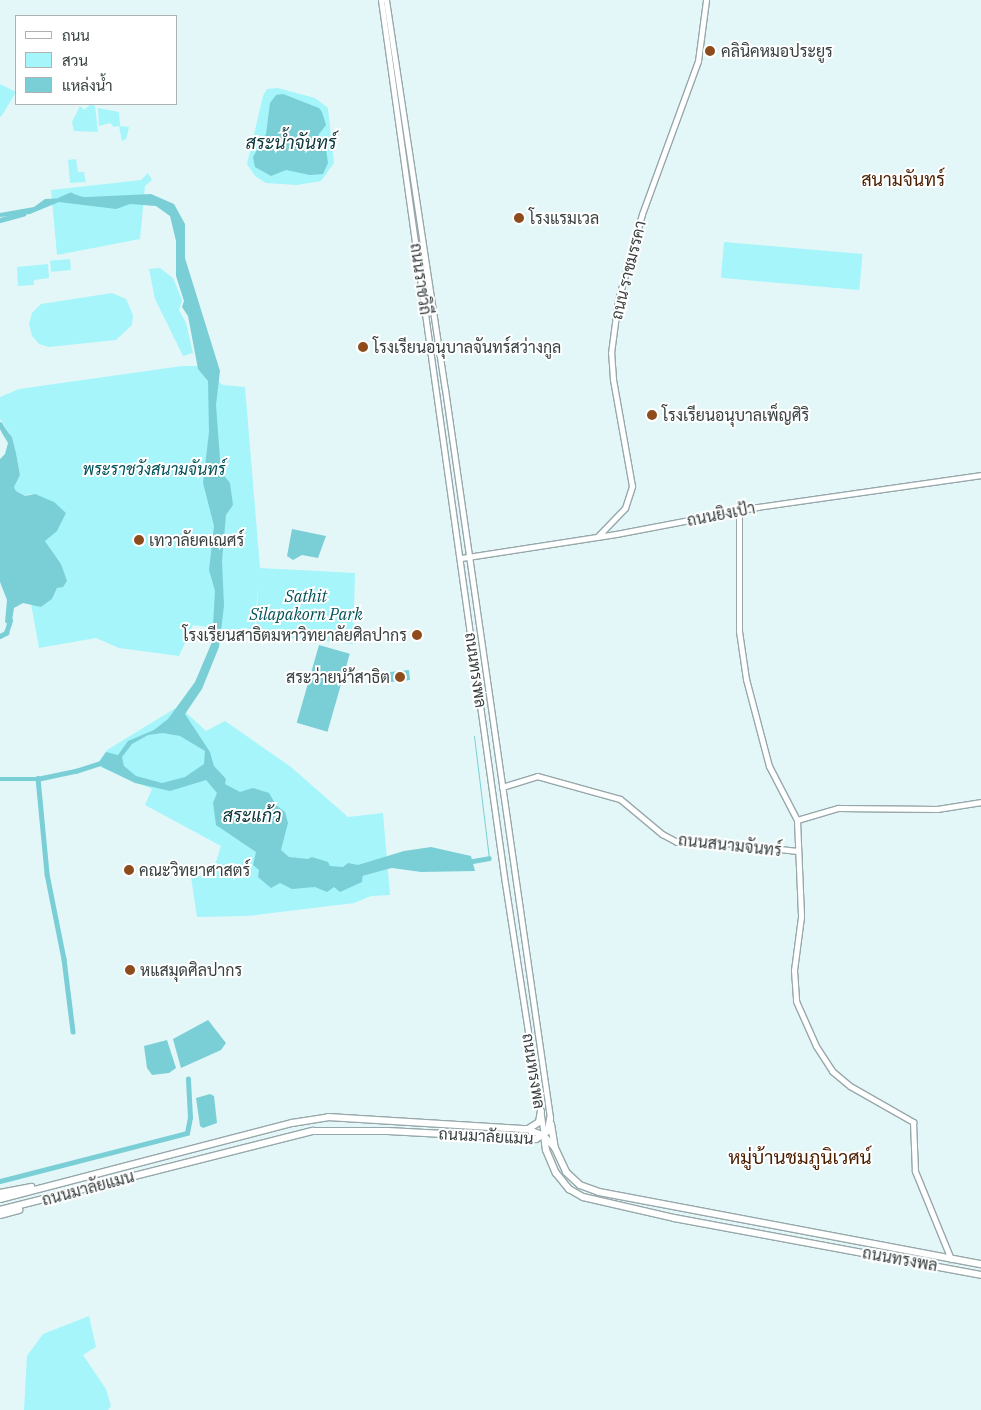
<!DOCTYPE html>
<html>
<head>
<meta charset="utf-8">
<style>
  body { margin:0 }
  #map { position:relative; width:981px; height:1410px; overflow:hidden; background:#e4f7f8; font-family:"IBM Plex Serif",Sarabun,serif }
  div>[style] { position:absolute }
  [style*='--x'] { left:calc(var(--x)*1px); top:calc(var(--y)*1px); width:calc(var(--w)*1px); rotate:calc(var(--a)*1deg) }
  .green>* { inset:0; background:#a5f5fb; transform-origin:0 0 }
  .water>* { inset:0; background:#7acfd6; transform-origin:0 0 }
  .stream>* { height:1px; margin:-0.5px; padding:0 0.5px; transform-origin:0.5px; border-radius:0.5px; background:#7acfd6 }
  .canal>* { height:4.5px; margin:-2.25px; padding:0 2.25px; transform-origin:2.25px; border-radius:2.25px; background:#7acfd6 }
  .roads { filter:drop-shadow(1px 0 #97a8aa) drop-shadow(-1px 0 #97a8aa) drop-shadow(0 1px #97a8aa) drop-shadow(0 -1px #97a8aa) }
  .secondary>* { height:5px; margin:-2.5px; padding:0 2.5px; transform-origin:2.5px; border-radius:2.5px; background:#fff }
  .highway>* { height:6px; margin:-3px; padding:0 3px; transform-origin:3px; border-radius:3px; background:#fff }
  .dots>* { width:14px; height:14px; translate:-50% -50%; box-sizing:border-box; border:2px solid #fff; border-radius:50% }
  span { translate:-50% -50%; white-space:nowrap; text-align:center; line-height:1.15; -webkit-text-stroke:4px #fff; paint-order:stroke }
  .poi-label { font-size:16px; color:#373f3f }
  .left { translate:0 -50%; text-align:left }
  .right { translate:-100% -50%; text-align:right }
  .street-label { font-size:16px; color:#373f3f }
  .park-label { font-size:16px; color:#005156; font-style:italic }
  .water-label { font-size:18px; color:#0b3538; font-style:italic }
  .neighbourhood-label { font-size:18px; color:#4a1e00 }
  .quarter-label { font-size:19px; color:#4a1e00 }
  .legend { position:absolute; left:15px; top:15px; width:162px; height:90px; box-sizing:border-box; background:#fff; border:1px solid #afb2b2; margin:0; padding:6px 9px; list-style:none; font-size:15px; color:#373f3f }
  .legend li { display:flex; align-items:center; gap:10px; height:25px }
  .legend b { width:25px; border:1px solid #afb2b2 }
</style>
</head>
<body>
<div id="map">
  <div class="green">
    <i style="clip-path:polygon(0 84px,16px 92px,1px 117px,0 116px)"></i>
    <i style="clip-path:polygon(278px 88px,315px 98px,328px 108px,334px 163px,321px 181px,297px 185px,266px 183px,255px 176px,247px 164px,263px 96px,267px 89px)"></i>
    <i style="clip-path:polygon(91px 104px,95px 106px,98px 132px,74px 131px,72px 122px,80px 106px,84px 110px)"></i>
    <i style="clip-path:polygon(98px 108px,119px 112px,120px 126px,129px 127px,126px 139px,122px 141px,119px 126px,114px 127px,110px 123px,99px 126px)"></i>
    <i style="clip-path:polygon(76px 159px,78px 172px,84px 172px,86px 182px,70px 183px,68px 160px)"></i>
    <i style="clip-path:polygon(148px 173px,152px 180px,145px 186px,140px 239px,57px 255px,51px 190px,141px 180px)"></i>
    <i style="left:724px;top:242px;width:139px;height:36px;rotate:5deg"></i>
    <i style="left:70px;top:259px;width:11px;height:20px;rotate:85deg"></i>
    <i style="clip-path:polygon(48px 264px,49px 278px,34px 280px,34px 285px,18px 286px,17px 267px)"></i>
    <i style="clip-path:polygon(160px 268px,173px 278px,182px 300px,179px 310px,186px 323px,193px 353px,183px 356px,155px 299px,149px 269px)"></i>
    <i style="clip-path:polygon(112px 293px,126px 299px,133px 315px,132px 325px,116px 340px,49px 347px,39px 344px,32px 336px,29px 324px,32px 313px,41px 304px)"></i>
    <i style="clip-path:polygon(182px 366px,198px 366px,223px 385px,245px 387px,260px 568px,355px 573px,353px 644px,256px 635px,258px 588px,254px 633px,193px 625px,179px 656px,119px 648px,96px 638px,39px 648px,31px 604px,41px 607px,52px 599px,57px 588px,66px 581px,61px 564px,45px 541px,66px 513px,46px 499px,31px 494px,25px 496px,16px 491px,14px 487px,20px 475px,16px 453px,12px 437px,0 419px,0 397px,19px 389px)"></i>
    <i style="clip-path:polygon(179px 706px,206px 731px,225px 721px,291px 767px,348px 817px,383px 813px,390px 895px,371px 896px,354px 903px,247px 916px,197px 917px,191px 877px,200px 876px,215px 865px,221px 846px,145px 805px,152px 789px,96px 765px,107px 750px)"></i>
    <i style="clip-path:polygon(89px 1316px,96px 1347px,83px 1355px,106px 1389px,111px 1406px,108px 1410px,24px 1410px,27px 1356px,43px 1334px)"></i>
  </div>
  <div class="water">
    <i style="clip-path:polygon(283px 94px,319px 108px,322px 112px,326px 125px,319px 134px,318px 142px,326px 149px,328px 163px,323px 174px,310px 175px,286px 170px,271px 176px,255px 167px,253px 157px,266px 134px,270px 103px,276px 95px)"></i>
    <i style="clip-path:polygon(evenodd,151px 194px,174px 204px,185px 224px,185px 258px,220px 371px,216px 405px,221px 472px,230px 483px,233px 505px,226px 515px,222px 561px,224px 606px,219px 647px,202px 689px,185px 714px,210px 752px,214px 766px,226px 779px,225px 784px,240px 792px,253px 788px,269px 793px,276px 805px,285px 812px,288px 823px,281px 850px,289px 857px,308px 859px,312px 857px,328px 862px,330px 866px,343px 867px,348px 863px,358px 865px,404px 851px,431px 847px,471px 856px,475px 871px,421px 872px,385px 867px,363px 873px,362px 882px,340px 892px,334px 887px,327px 892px,315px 887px,292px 889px,280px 883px,271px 888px,258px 877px,259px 870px,253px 865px,256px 852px,216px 825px,213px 803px,217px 793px,206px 780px,170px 791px,135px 783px,102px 767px,100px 761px,106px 752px,118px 755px,128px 741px,154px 730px,168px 719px,195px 682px,212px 642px,215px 591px,209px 570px,214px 526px,203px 483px,209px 432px,208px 381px,198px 369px,188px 316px,182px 307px,184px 301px,176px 276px,176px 241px,170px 216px,156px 206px,130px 204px,116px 209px,59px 202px,30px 214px,0 217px,0 213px,34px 207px,45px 199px,151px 194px,163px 733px,180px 736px,205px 751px,204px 764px,185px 777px,162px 783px,136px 776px,124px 766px,122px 757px,132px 744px,148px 735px,163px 733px)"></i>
    <i style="clip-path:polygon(4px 427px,12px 437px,16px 453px,20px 475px,14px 487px,16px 491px,25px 496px,35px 494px,54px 502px,66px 513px,57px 531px,45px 541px,61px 564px,67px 581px,63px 587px,57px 588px,52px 599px,41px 607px,23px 603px,14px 608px,11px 627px,5px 622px,7px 600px,0 582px,0 459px,5px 454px,8px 443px,1px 431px)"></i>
    <i style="clip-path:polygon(292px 529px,326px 536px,318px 558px,302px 555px,293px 560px,287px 556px)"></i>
    <i style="left:319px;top:645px;width:32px;height:81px;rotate:16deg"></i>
    <i style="left:409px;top:670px;width:10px;height:19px;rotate:84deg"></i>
    <i style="clip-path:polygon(208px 1020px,226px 1043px,221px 1050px,181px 1068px,173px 1039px)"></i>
    <i style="clip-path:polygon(167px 1040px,176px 1068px,169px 1073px,152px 1075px,147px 1068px,144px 1046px)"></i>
    <i style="clip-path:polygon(210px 1094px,214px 1096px,217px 1123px,203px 1128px,200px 1126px,196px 1098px)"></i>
  </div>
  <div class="stream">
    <i style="--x:474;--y:736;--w:123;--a:83"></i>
  </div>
  <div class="canal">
    <i style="--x:60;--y:199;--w:11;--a:-22"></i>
    <i style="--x:70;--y:195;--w:13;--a:18"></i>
    <i style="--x:0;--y:220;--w:24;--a:-15"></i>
    <i style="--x:0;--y:424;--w:12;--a:59"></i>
    <i style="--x:0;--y:636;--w:7;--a:-27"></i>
    <i style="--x:6;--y:633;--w:13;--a:-72"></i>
    <i style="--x:38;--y:778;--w:96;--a:84.6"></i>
    <i style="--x:47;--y:874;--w:87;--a:78.7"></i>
    <i style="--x:64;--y:959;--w:73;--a:82.9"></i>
    <i style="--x:0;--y:779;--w:37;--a:0"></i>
    <i style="--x:37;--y:779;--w:40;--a:-12"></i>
    <i style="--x:76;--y:771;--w:32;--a:-18"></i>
    <i style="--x:467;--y:862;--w:22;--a:-10"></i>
    <i style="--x:361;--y:873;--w:30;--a:-15"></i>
    <i style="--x:0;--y:1181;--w:193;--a:-14.4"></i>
    <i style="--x:187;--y:1133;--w:15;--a:-79"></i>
    <i style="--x:190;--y:1118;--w:39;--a:-93"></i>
  </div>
  <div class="roads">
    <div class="secondary">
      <i style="--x:381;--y:0;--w:892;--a:82.01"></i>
      <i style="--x:505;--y:883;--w:255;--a:81.2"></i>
      <i style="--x:386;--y:0;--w:393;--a:81.4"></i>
      <i style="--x:445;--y:389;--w:737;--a:81.8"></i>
      <i style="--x:739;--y:511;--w:120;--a:90"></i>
      <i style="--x:739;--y:631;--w:49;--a:81.7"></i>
      <i style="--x:746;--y:679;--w:90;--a:75.2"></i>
      <i style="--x:769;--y:766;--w:61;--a:62.6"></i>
      <i style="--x:797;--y:820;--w:97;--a:87.6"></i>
      <i style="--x:801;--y:917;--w:53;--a:97.5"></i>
      <i style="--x:794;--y:970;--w:31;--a:86"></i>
      <i style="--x:796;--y:1001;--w:49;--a:66"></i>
      <i style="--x:816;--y:1046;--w:30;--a:57"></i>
      <i style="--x:832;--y:1071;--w:23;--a:40"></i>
      <i style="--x:850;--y:1086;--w:73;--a:29.7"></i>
      <i style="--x:913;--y:1122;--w:49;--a:87.7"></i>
      <i style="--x:915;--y:1171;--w:95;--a:67.8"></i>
      <i style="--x:598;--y:536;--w:39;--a:-46"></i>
      <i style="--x:625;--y:508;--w:23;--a:-72"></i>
      <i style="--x:632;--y:486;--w:109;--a:-100.1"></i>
      <i style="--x:613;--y:379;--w:26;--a:-94"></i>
      <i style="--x:611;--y:353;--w:53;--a:-82.5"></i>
      <i style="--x:618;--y:300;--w:89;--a:-74.4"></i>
      <i style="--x:642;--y:214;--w:163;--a:-69.9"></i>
      <i style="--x:698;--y:61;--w:62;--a:-82.5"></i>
      <i style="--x:461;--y:558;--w:157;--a:-8.8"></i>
      <i style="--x:616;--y:534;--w:144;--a:-10.8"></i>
      <i style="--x:757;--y:507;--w:226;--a:-8.1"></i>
      <i style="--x:502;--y:787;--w:37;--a:-17"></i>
      <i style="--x:537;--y:776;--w:86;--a:15.5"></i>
      <i style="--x:620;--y:799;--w:55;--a:39.8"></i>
      <i style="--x:662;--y:834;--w:17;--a:28"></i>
      <i style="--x:677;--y:842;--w:40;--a:0"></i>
      <i style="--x:717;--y:842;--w:81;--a:6.4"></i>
      <i style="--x:797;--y:820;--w:43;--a:-16.3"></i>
      <i style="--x:838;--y:808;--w:99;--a:0.6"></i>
      <i style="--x:937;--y:809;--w:45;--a:-9"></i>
    </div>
    <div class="highway">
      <i style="--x:551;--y:1124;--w:24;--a:81"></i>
      <i style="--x:555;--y:1148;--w:26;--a:65"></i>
      <i style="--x:566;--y:1172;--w:19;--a:43"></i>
      <i style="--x:580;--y:1185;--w:20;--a:20"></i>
      <i style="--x:599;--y:1192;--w:389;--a:10.7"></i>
      <i style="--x:528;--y:1129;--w:13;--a:-32"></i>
      <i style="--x:539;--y:1122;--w:11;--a:-80"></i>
      <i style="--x:544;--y:1136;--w:14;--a:82"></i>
      <i style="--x:546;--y:1150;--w:25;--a:67"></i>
      <i style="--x:556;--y:1173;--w:21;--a:51"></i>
      <i style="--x:569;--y:1189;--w:16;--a:30"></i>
      <i style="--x:583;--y:1197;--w:93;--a:13"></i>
      <i style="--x:674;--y:1218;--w:312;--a:10.5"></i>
      <i style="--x:0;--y:1193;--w:32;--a:-11"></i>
      <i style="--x:0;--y:1199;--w:302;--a:-14.6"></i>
      <i style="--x:292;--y:1123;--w:36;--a:-9"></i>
      <i style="--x:328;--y:1117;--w:199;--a:3.5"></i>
      <i style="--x:527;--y:1129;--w:18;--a:22"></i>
      <i style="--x:544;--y:1136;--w:16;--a:47"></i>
      <i style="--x:0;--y:1210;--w:323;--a:-14.2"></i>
      <i style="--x:313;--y:1131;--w:75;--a:0"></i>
      <i style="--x:388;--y:1131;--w:148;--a:3.1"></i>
      <i style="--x:536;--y:1139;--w:14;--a:-34"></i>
      <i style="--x:548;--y:1131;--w:13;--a:-81"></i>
      <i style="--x:0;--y:1215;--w:20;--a:-15"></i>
    </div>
  </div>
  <div class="dots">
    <i style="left:710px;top:51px;background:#8e4b1c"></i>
    <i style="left:519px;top:218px;background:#8e4b1c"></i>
    <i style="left:363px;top:347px;background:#8e4b1c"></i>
    <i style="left:652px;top:415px;background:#8e4b1c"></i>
    <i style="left:139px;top:540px;background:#8e4b1c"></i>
    <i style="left:417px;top:635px;background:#8e4b1c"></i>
    <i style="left:400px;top:677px;background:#8e4b1c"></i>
    <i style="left:129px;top:870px;background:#8e4b1c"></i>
    <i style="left:130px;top:970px;background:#8e4b1c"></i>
  </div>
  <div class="poi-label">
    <span class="left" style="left:721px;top:51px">คลินิคหมอประยูร</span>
    <span class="left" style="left:529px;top:218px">โรงแรมเวล</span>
    <span class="left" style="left:373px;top:347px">โรงเรียนอนุบาลจันทร์สว่างกูล</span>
    <span class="left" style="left:662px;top:415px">โรงเรียนอนุบาลเพ็ญศิริ</span>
    <span class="left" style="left:149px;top:540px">เทวาลัยคเณศร์</span>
    <span class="right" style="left:407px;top:635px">โรงเรียนสาธิตมหาวิทยาลัยศิลปากร</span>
    <span class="right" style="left:390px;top:677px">สระว่ายนำ้สาธิต</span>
    <span class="left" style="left:139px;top:870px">คณะวิทยาศาสตร์</span>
    <span class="left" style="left:140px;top:970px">หแสมุดศิลปากร</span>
  </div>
  <div class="street-label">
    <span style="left:628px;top:270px;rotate:-76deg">ถนน ราชมรรคา</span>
    <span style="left:421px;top:279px;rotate:82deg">ถนนราชวิถี</span>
    <span style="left:721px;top:514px;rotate:-11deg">ถนนยิงเป้า</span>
    <span style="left:476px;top:670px;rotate:82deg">ถนนทรงพล</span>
    <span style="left:730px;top:845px;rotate:6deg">ถนนสนามจันทร์</span>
    <span style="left:534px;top:1071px;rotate:81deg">ถนนทรงพล</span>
    <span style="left:486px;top:1136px;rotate:3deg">ถนนมาลัยแมน</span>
    <span style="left:88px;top:1188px;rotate:-15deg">ถนนมาลัยแมน</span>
    <span style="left:900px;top:1259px;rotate:10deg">ถนนทรงพล</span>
  </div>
  <div class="park-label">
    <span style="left:154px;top:469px">พระราชวังสนามจันทร์</span>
    <span style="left:306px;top:605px">Sathit<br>Silapakorn Park</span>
  </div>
  <div class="water-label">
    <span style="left:291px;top:143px">สระน้ำจันทร์</span>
    <span style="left:252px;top:816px">สระแก้ว</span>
  </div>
  <div class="neighbourhood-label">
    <span style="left:903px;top:180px">สนามจันทร์</span>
  </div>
  <div class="quarter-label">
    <span style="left:800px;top:1158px">หมู่บ้านชมภูนิเวศน์</span>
  </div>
  <ul class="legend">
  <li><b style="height:6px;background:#fff"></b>ถนน</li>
  <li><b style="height:14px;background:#a5f5fb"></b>สวน</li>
  <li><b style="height:14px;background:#7acfd6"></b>แหล่งน้ำ</li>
  </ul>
</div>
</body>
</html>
